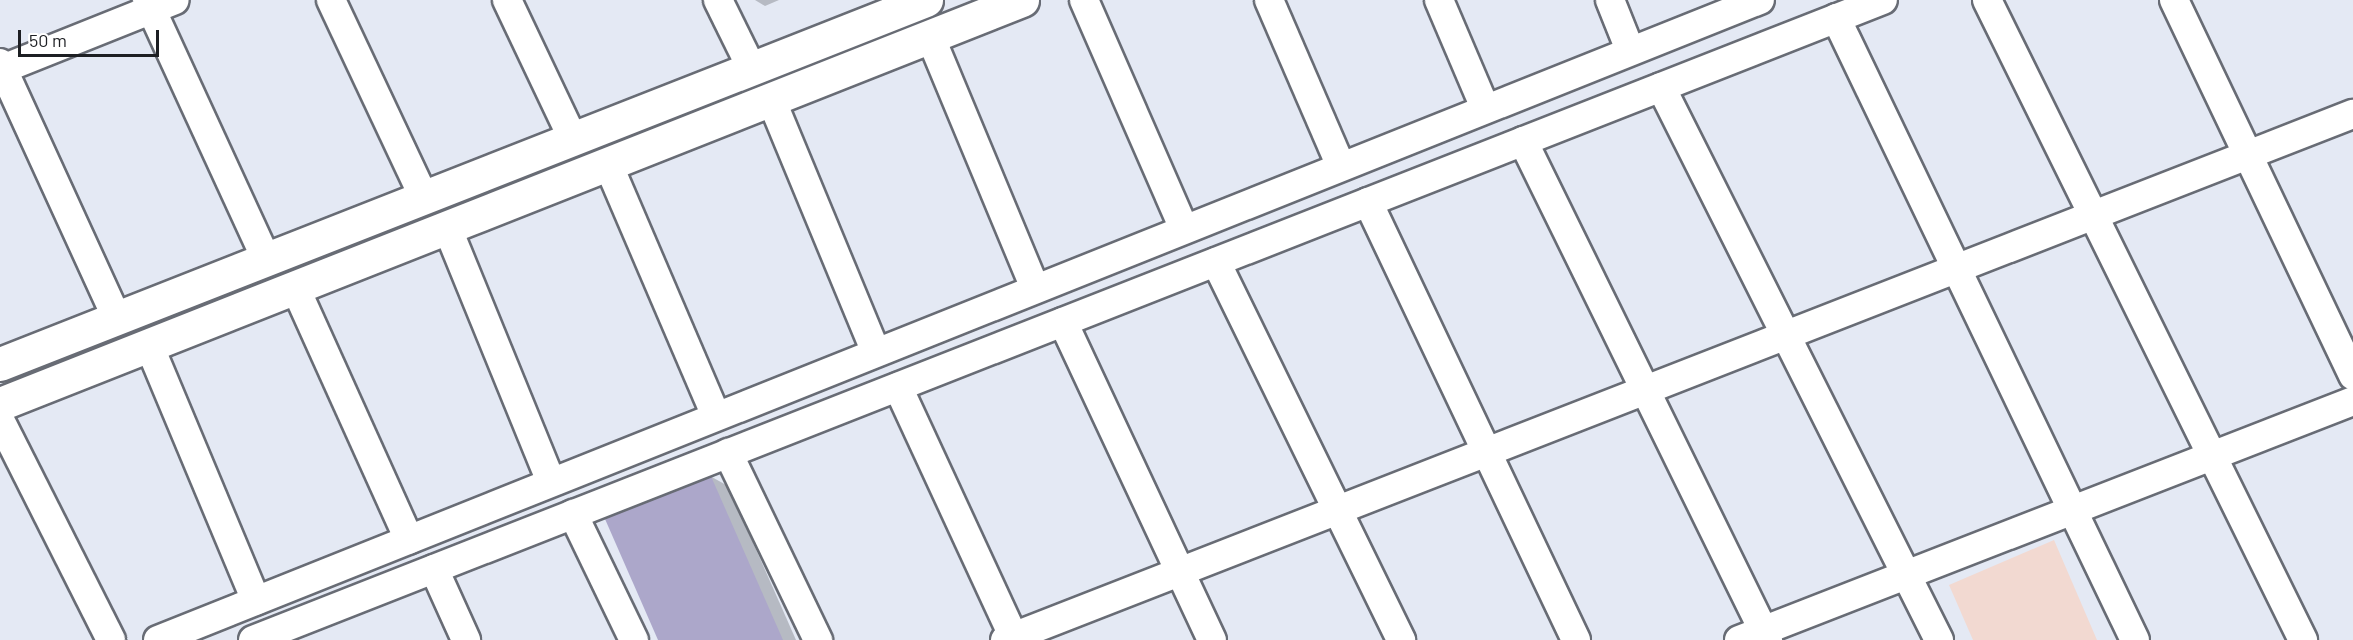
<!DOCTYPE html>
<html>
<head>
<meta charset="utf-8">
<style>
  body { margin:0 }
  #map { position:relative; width:2353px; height:640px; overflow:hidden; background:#e4e9f4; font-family:Barlow,sans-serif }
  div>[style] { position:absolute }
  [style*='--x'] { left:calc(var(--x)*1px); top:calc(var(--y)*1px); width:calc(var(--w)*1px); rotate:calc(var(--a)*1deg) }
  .commercial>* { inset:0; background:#f2d9d1 }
  .shadow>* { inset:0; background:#0003 }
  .building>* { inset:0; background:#aca7ca }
  .roads { filter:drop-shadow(2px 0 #686c75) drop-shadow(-2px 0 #686c75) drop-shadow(0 2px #686c75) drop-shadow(0 -2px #686c75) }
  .minor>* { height:28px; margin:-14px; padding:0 14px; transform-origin:14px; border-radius:14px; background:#fff }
  .major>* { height:33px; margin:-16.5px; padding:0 16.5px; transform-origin:16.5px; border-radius:16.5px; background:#fff }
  span { translate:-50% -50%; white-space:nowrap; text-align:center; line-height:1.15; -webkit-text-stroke:4.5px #fff; paint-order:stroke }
  .scale { position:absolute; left:18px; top:30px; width:141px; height:27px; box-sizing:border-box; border:3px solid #1d1f23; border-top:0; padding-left:8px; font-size:18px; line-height:21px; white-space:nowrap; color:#1d1f23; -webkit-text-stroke:4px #fff; paint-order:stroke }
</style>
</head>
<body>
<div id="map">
  <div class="commercial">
    <i style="clip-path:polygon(2054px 540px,2097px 640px,1973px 640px,1949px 585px)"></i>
  </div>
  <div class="shadow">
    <i style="clip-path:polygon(755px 0,779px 0,765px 6px)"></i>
    <i style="clip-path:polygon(710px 476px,728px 486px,796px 640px,660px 640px)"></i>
  </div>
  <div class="building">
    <i style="clip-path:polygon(710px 474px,783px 640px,658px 640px,605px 519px)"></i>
  </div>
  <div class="roads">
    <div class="minor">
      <i style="--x:147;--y:0;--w:285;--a:65.3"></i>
      <i style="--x:331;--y:0;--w:219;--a:64.8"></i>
      <i style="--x:507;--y:0;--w:154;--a:64.6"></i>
      <i style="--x:718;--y:0;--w:77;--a:63.8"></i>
      <i style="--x:1084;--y:0;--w:250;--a:66.4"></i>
      <i style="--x:1269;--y:0;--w:181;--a:66.6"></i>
      <i style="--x:1439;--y:0;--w:117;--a:66.9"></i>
      <i style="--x:1610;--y:0;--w:54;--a:68.2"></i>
      <i style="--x:1987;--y:0;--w:714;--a:63.72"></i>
      <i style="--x:2174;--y:0;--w:416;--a:64.5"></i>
      <i style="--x:1836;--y:18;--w:690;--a:64.33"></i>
      <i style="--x:930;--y:36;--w:273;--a:67.4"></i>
      <i style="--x:0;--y:63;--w:281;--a:65.4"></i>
      <i style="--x:0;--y:70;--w:188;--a:-21.8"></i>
      <i style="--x:1661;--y:87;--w:619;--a:63.31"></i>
      <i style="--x:771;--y:99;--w:274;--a:67.5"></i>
      <i style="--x:1523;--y:141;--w:556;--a:63.85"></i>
      <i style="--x:608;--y:164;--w:274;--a:66.8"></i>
      <i style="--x:1368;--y:202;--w:485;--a:64.6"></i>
      <i style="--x:447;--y:227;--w:275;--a:67.8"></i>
      <i style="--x:1216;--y:262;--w:421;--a:63.9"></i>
      <i style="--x:295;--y:287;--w:277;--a:65.7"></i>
      <i style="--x:1063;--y:322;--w:351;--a:64.9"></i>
      <i style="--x:149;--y:345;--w:277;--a:67.3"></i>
      <i style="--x:898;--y:387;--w:279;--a:65.2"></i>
      <i style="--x:0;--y:420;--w:246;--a:63.2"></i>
      <i style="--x:728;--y:453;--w:208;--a:64.3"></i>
      <i style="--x:573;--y:514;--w:140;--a:64.2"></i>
      <i style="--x:434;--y:569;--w:78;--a:65.7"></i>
      <i style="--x:158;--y:640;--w:1725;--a:-21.78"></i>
      <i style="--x:253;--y:640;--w:1751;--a:-21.44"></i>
      <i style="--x:1005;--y:640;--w:1447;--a:-21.32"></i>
      <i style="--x:1739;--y:640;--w:659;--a:-21.27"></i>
    </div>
    <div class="major">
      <i style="--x:0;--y:364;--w:995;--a:-21.46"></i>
      <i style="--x:0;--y:404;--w:1099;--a:-21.57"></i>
    </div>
  </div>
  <div class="scale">50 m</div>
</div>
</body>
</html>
